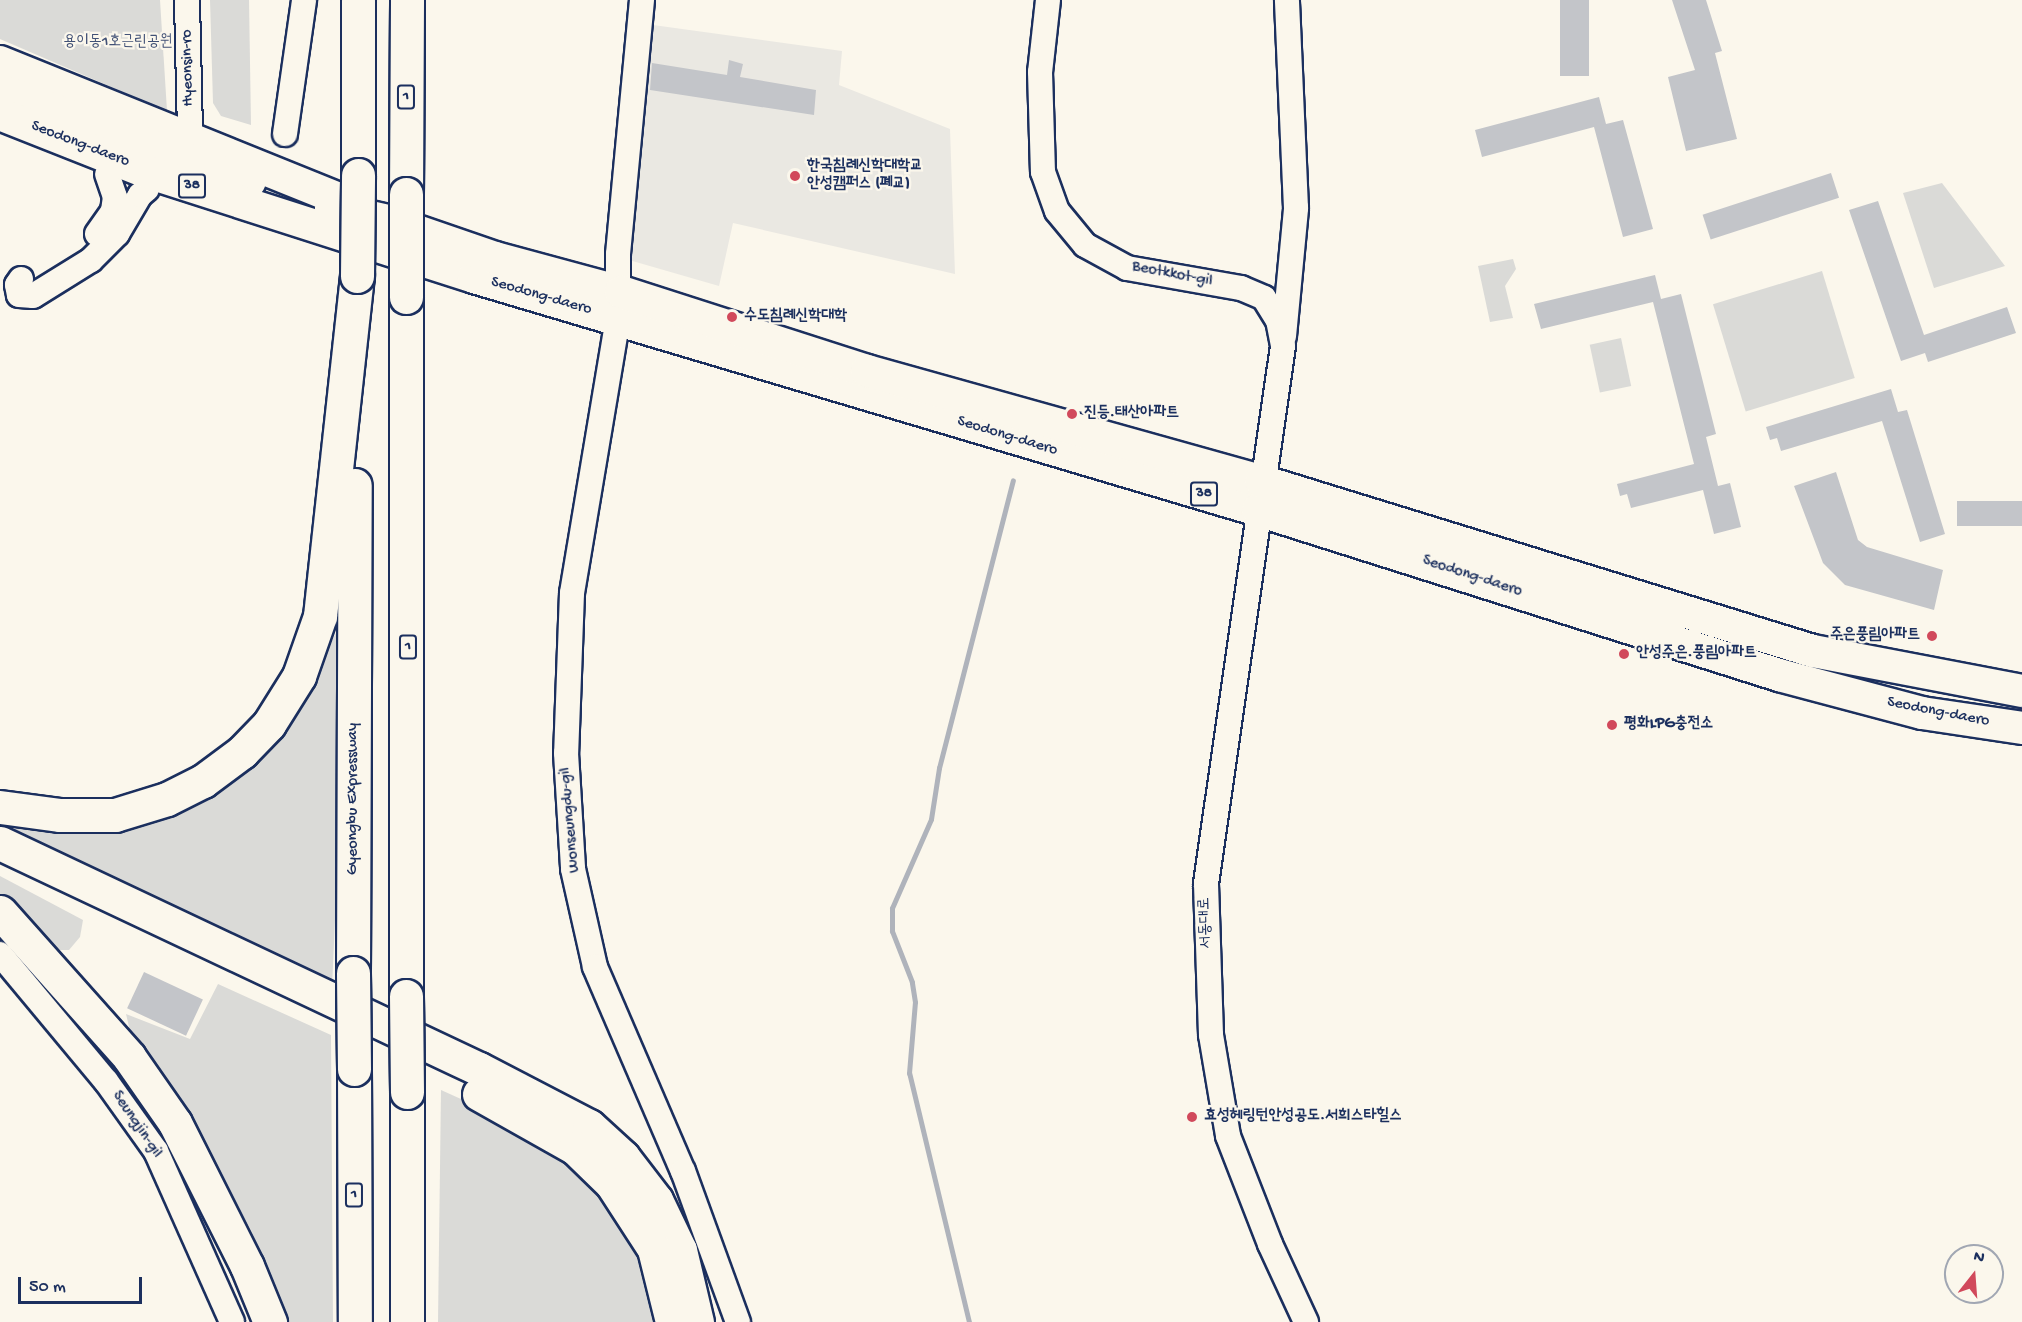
<!DOCTYPE html>
<html>
<head>
<meta charset="utf-8">
<style>
  body { margin:0 }
  #map { position:relative; width:2022px; height:1322px; overflow:hidden; background:#fbf7ec; font-family:"Gochi Hand","Poor Story",sans-serif }
  div>[style] { position:absolute }
  [style*='--x'] { left:calc(var(--x)*1px); top:calc(var(--y)*1px); width:calc(var(--w)*1px); rotate:calc(var(--a)*1deg) }
  .built>* { inset:0; background:#eae8e2 }
  .green>* { inset:0; background:#dadad7; transform-origin:0 0 }
  .stream>* { height:5px; margin:-2.5px; padding:0 2.5px; transform-origin:2.5px; border-radius:2.5px; background:#afb3bb }
  .building>* { inset:0; background:#c3c5c9; transform-origin:0 0 }
  .roads { filter:drop-shadow(2px 0 #1b2f5e) drop-shadow(-2px 0 #1b2f5e) drop-shadow(0 2px #1b2f5e) drop-shadow(0 -2px #1b2f5e) }
  .minor>* { height:24px; margin:-12px; padding:0 12px; transform-origin:12px; border-radius:12px; background:#fbf7ec }
  .major>* { height:32px; margin:-16px; padding:0 16px; transform-origin:16px; border-radius:16px; background:#fbf7ec }
  .highway>* { height:33px; margin:-16.5px; padding:0 16.5px; transform-origin:16.5px; border-radius:16.5px; background:#fbf7ec }
  .bridges { filter:drop-shadow(2px 0 #1b2f5e) drop-shadow(-2px 0 #1b2f5e) drop-shadow(0 2px #1b2f5e) drop-shadow(0 -2px #1b2f5e) }
  .highway-bridge>* { height:33px; margin:-16.5px; padding:0 16.5px; transform-origin:16.5px; border-radius:16.5px; background:#fbf7ec }
  .dots>* { width:16px; height:16px; translate:-50% -50%; box-sizing:border-box; border:3px solid #fbf7ec; border-radius:50% }
  span { translate:-50% -50%; white-space:nowrap; text-align:center; line-height:1.15; -webkit-text-stroke:4.5px #fbf7ec; paint-order:stroke }
  .shield-label span { padding:2px 4px; background:#fbf7ec; border:2px solid; border-radius:4px; -webkit-text-stroke-width:0 }
  .shield-label { font-size:15px; color:#1b2f5e; font-weight:700 }
  .park-label { font-size:16px; color:#415176 }
  .street-label { font-size:16px; color:#1b2f5e }
  .poi-label { font-size:16px; color:#1b2f5e; font-weight:700 }
  .left { translate:0 -50%; text-align:left }
  .right { translate:-100% -50%; text-align:right }
  .north { position:absolute; left:1944px; top:1244px; width:60px; height:60px; box-sizing:border-box; background:#fbf7ec; border:2px solid #a1a7b3; border-radius:50%; rotate:17deg; font-size:16px; font-weight:700; line-height:24px; text-align:center; color:#1b2f5e }
  .north::after { content:''; display:block; margin:auto; width:21px; height:27px; background:#d1495b; clip-path:polygon(50% 0,100% 100%,50% 72%,0 100%) }
  .scale { position:absolute; left:18px; top:1277px; width:124px; height:27px; box-sizing:border-box; border:3px solid #1b2f5e; border-top:0; padding-left:8px; font-size:18px; line-height:21px; white-space:nowrap; color:#1b2f5e; -webkit-text-stroke:4px #fbf7ec; paint-order:stroke }
</style>
</head>
<body>
<div id="map">
  <div class="built">
    <i style="clip-path:polygon(653px 25px,842px 51px,839px 85px,950px 129px,955px 274px,733px 223px,719px 286px,629px 260px)"></i>
  </div>
  <div class="green">
    <i style="clip-path:polygon(0 0,160px 0,167px 111px,0 39px)"></i>
    <i style="clip-path:polygon(210px 0,249px 0,251px 125px,221px 116px,213px 103px)"></i>
    <i style="clip-path:polygon(1942px 183px,2005px 266px,1934px 288px,1903px 193px)"></i>
    <i style="clip-path:polygon(1513px 259px,1516px 269px,1505px 286px,1513px 318px,1490px 322px,1478px 266px)"></i>
    <i style="left:1822px;top:271px;width:112px;height:114px;rotate:73deg"></i>
    <i style="left:1621px;top:338px;width:49px;height:32px;rotate:78deg"></i>
    <i style="clip-path:polygon(336px 633px,339px 830px,332px 988px,0 828px,0 819px,50px 828px,244px 769px,289px 724px)"></i>
    <i style="clip-path:polygon(0 876px,83px 920px,80px 937px,69px 950px,49px 950px,0 901px)"></i>
    <i style="clip-path:polygon(218px 984px,331px 1035px,333px 1322px,288px 1322px,252px 1232px,200px 1135px,138px 1051px,131px 1035px,126px 1014px,190px 1039px)"></i>
    <i style="clip-path:polygon(441px 1090px,503px 1118px,599px 1184px,640px 1245px,662px 1322px,438px 1322px)"></i>
  </div>
  <div class="stream">
    <i style="--x:969;--y:1322;--w:256;--a:-103.5"></i>
    <i style="--x:909;--y:1073;--w:71;--a:-85.2"></i>
    <i style="--x:915;--y:1002;--w:20;--a:-99"></i>
    <i style="--x:912;--y:982;--w:55;--a:-111.4"></i>
    <i style="--x:892;--y:931;--w:23;--a:-90"></i>
    <i style="--x:892;--y:908;--w:97;--a:-66.3"></i>
    <i style="--x:931;--y:819;--w:52;--a:-81.1"></i>
    <i style="--x:939;--y:768;--w:297;--a:-75.6"></i>
  </div>
  <div class="building">
    <i style="left:1560px;top:0;width:29px;height:76px"></i>
    <i style="clip-path:polygon(1672px 0,1706px 0,1722px 51px,1715px 53px,1737px 139px,1686px 151px,1668px 77px,1695px 70px)"></i>
    <i style="clip-path:polygon(729px 60px,743px 64px,740px 77px,816px 90px,814px 115px,650px 90px,652px 63px,727px 75px)"></i>
    <i style="clip-path:polygon(1599px 97px,1606px 124px,1623px 120px,1653px 229px,1623px 237px,1594px 127px,1482px 157px,1475px 130px)"></i>
    <i style="left:1831px;top:173px;width:26px;height:135px;rotate:72deg"></i>
    <i style="clip-path:polygon(1878px 201px,1924px 335px,2007px 307px,2016px 333px,1928px 362px,1925px 353px,1901px 361px,1849px 210px)"></i>
    <i style="clip-path:polygon(1655px 275px,1661px 299px,1681px 294px,1716px 434px,1706px 437px,1718px 486px,1730px 483px,1741px 527px,1714px 534px,1703px 490px,1631px 508px,1627px 494px,1620px 496px,1617px 484px,1694px 464px,1653px 302px,1541px 329px,1534px 304px)"></i>
    <i style="clip-path:polygon(1891px 389px,1898px 412px,1907px 410px,1945px 534px,1920px 542px,1882px 421px,1781px 451px,1777px 438px,1770px 440px,1766px 427px)"></i>
    <i style="clip-path:polygon(1836px 472px,1858px 540px,1867px 547px,1943px 570px,1934px 610px,1845px 585px,1823px 563px,1794px 486px)"></i>
    <i style="left:2022px;top:501px;width:25px;height:65px;rotate:90deg"></i>
    <i style="left:144px;top:972px;width:65px;height:40px;rotate:25deg"></i>
  </div>
  <div class="roads">
    <div class="minor">
      <i style="--x:187;--y:0;--w:136;--a:88.7"></i>
      <i style="--x:642;--y:0;--w:255;--a:95.4"></i>
      <i style="--x:618;--y:254;--w:64;--a:90"></i>
      <i style="--x:618;--y:318;--w:279;--a:99.5"></i>
      <i style="--x:572;--y:593;--w:160;--a:92.1"></i>
      <i style="--x:566;--y:753;--w:116;--a:86.5"></i>
      <i style="--x:573;--y:869;--w:100;--a:77.3"></i>
      <i style="--x:595;--y:967;--w:222;--a:66.7"></i>
      <i style="--x:683;--y:1171;--w:161;--a:70"></i>
      <i style="--x:1048;--y:0;--w:72;--a:96.3"></i>
      <i style="--x:1040;--y:72;--w:100;--a:88.3"></i>
      <i style="--x:1043;--y:172;--w:41;--a:70.3"></i>
      <i style="--x:1057;--y:211;--w:44;--a:50.5"></i>
      <i style="--x:1085;--y:245;--w:48;--a:28.7"></i>
      <i style="--x:1127;--y:268;--w:116;--a:10"></i>
      <i style="--x:1241;--y:288;--w:25;--a:23"></i>
      <i style="--x:1264;--y:298;--w:26;--a:58"></i>
      <i style="--x:1278;--y:320;--w:26;--a:79"></i>
      <i style="--x:1283;--y:346;--w:543;--a:98.15"></i>
      <i style="--x:1206;--y:884;--w:151;--a:88.1"></i>
      <i style="--x:1211;--y:1035;--w:102;--a:80.4"></i>
      <i style="--x:1228;--y:1136;--w:116;--a:68.7"></i>
      <i style="--x:1270;--y:1244;--w:86;--a:65.2"></i>
      <i style="--x:285;--y:134;--w:135;--a:-81.9"></i>
      <i style="--x:97;--y:234;--w:28;--a:-55"></i>
      <i style="--x:113;--y:211;--w:14;--a:-82"></i>
      <i style="--x:115;--y:197;--w:24;--a:-109"></i>
      <i style="--x:21;--y:279;--w:7;--a:124"></i>
      <i style="--x:17;--y:285;--w:10;--a:79"></i>
      <i style="--x:19;--y:295;--w:14;--a:4"></i>
      <i style="--x:33;--y:296;--w:68;--a:-31.8"></i>
      <i style="--x:91;--y:260;--w:37;--a:-45"></i>
      <i style="--x:117;--y:234;--w:45;--a:-59.5"></i>
      <i style="--x:140;--y:195;--w:9;--a:-41"></i>
      <i style="--x:1284;--y:336;--w:129;--a:-84.6"></i>
      <i style="--x:1296;--y:208;--w:208;--a:-92.5"></i>
      <i style="--x:0;--y:954;--w:165;--a:50.2"></i>
      <i style="--x:106;--y:1081;--w:86;--a:54.5"></i>
      <i style="--x:156;--y:1151;--w:187;--a:66"></i>
    </div>
    <div class="major">
      <i style="--x:0;--y:62;--w:385;--a:22"></i>
      <i style="--x:0;--y:90;--w:266;--a:20.2"></i>
      <i style="--x:0;--y:114;--w:155;--a:21.6"></i>
      <i style="--x:144;--y:171;--w:347;--a:17.8"></i>
      <i style="--x:474;--y:277;--w:818;--a:16.55"></i>
      <i style="--x:1258;--y:510;--w:547;--a:17.57"></i>
      <i style="--x:1779;--y:675;--w:148;--a:14.9"></i>
      <i style="--x:1922;--y:713;--w:101;--a:8.5"></i>
      <i style="--x:331;--y:208;--w:58;--a:12.8"></i>
      <i style="--x:388;--y:221;--w:113;--a:19.1"></i>
      <i style="--x:495;--y:258;--w:131;--a:15.1"></i>
      <i style="--x:621;--y:292;--w:258;--a:17.8"></i>
      <i style="--x:867;--y:371;--w:409;--a:15.6"></i>
      <i style="--x:1261;--y:481;--w:578;--a:17.12"></i>
      <i style="--x:1813;--y:651;--w:213;--a:10.8"></i>
    </div>
    <div class="highway">
      <i style="--x:358;--y:175;--w:175;--a:-90"></i>
      <i style="--x:406;--y:194;--w:194;--a:-89.7"></i>
      <i style="--x:0;--y:807;--w:61;--a:7.6"></i>
      <i style="--x:60;--y:815;--w:55;--a:0"></i>
      <i style="--x:115;--y:815;--w:54;--a:-17.1"></i>
      <i style="--x:167;--y:799;--w:40;--a:-26.6"></i>
      <i style="--x:203;--y:781;--w:49;--a:-36.6"></i>
      <i style="--x:242;--y:752;--w:39;--a:-46"></i>
      <i style="--x:269;--y:724;--w:57;--a:-58"></i>
      <i style="--x:299;--y:676;--w:64;--a:-70.7"></i>
      <i style="--x:320;--y:616;--w:342;--a:-83.8"></i>
      <i style="--x:0;--y:843;--w:530;--a:25.26"></i>
      <i style="--x:479;--y:1069;--w:124;--a:27.4"></i>
      <i style="--x:589;--y:1126;--w:46;--a:42.4"></i>
      <i style="--x:623;--y:1157;--w:54;--a:52.5"></i>
      <i style="--x:656;--y:1200;--w:55;--a:64.4"></i>
      <i style="--x:680;--y:1250;--w:74;--a:76.7"></i>
      <i style="--x:0;--y:912;--w:194;--a:48.3"></i>
      <i style="--x:129;--y:1057;--w:80;--a:55.1"></i>
      <i style="--x:175;--y:1123;--w:160;--a:63.3"></i>
      <i style="--x:247;--y:1266;--w:61;--a:67.7"></i>
      <i style="--x:353;--y:973;--w:488;--a:-89.8"></i>
      <i style="--x:406;--y:996;--w:699;--a:-90"></i>
      <i style="--x:354;--y:1069;--w:253;--a:89.8"></i>
      <i style="--x:407;--y:1092;--w:230;--a:90"></i>
      <i style="--x:479;--y:1094;--w:110;--a:29.4"></i>
      <i style="--x:575;--y:1148;--w:52;--a:44.2"></i>
      <i style="--x:612;--y:1184;--w:77;--a:57.1"></i>
      <i style="--x:654;--y:1249;--w:75;--a:76.1"></i>
    </div>
  </div>
  <div class="bridges">
    <div class="highway-bridge">
      <i style="--x:406;--y:194;--w:103;--a:90"></i>
      <i style="--x:357;--y:276;--w:101;--a:-89.4"></i>
      <i style="--x:353;--y:973;--w:96;--a:89.4"></i>
      <i style="--x:406;--y:996;--w:96;--a:89.4"></i>
    </div>
  </div>
  <div class="dots">
    <i style="left:795px;top:176px;background:#d1495b"></i>
    <i style="left:732px;top:317px;background:#d1495b"></i>
    <i style="left:1072px;top:414px;background:#d1495b"></i>
    <i style="left:1932px;top:636px;background:#d1495b"></i>
    <i style="left:1624px;top:654px;background:#d1495b"></i>
    <i style="left:1612px;top:725px;background:#d1495b"></i>
    <i style="left:1192px;top:1117px;background:#d1495b"></i>
  </div>
  <div class="shield-label">
    <span style="left:406px;top:97px">1</span>
    <span style="left:192px;top:186px">38</span>
    <span style="left:1204px;top:494px">38</span>
    <span style="left:408px;top:647px">1</span>
    <span style="left:354px;top:1195px">1</span>
  </div>
  <div class="park-label">
    <span style="left:118px;top:43px">용이동1호근린공원</span>
  </div>
  <div class="street-label">
    <span style="left:189px;top:68px;rotate:-91deg">Hyeonsin-ro</span>
    <span style="left:80px;top:145px;rotate:21deg">Seodong-daero</span>
    <span style="left:1172px;top:275px;rotate:11deg">Beotkkot-gil</span>
    <span style="left:541px;top:297px;rotate:16deg">Seodong-daero</span>
    <span style="left:1007px;top:437px;rotate:17deg">Seodong-daero</span>
    <span style="left:1472px;top:577px;rotate:18deg">Seodong-daero</span>
    <span style="left:1938px;top:713px;rotate:11deg">Seodong-daero</span>
    <span style="left:354px;top:799px;rotate:-90deg">Gyeongbu Expressway</span>
    <span style="left:571px;top:820px;rotate:-95deg">Wonseungdu-gil</span>
    <span style="left:1207px;top:923px;rotate:-92deg">서동대로</span>
    <span style="left:136px;top:1125px;rotate:56deg">Seungjin-gil</span>
  </div>
  <div class="poi-label">
    <span class="left" style="left:807px;top:176px">한국침례신학대학교<br>안성캠퍼스 (폐교)</span>
    <span class="left" style="left:744px;top:317px">수도침례신학대학</span>
    <span class="left" style="left:1084px;top:414px">진등.태산아파트</span>
    <span class="right" style="left:1920px;top:636px">주은풍림아파트</span>
    <span class="left" style="left:1636px;top:654px">안성주은.풍림아파트</span>
    <span class="left" style="left:1624px;top:725px">평화LPG충전소</span>
    <span class="left" style="left:1204px;top:1117px">효성헤링턴안성공도.서희스타힐스</span>
  </div>
  <div class="north">N</div>
  <div class="scale">50 m</div>
</div>
</body>
</html>
